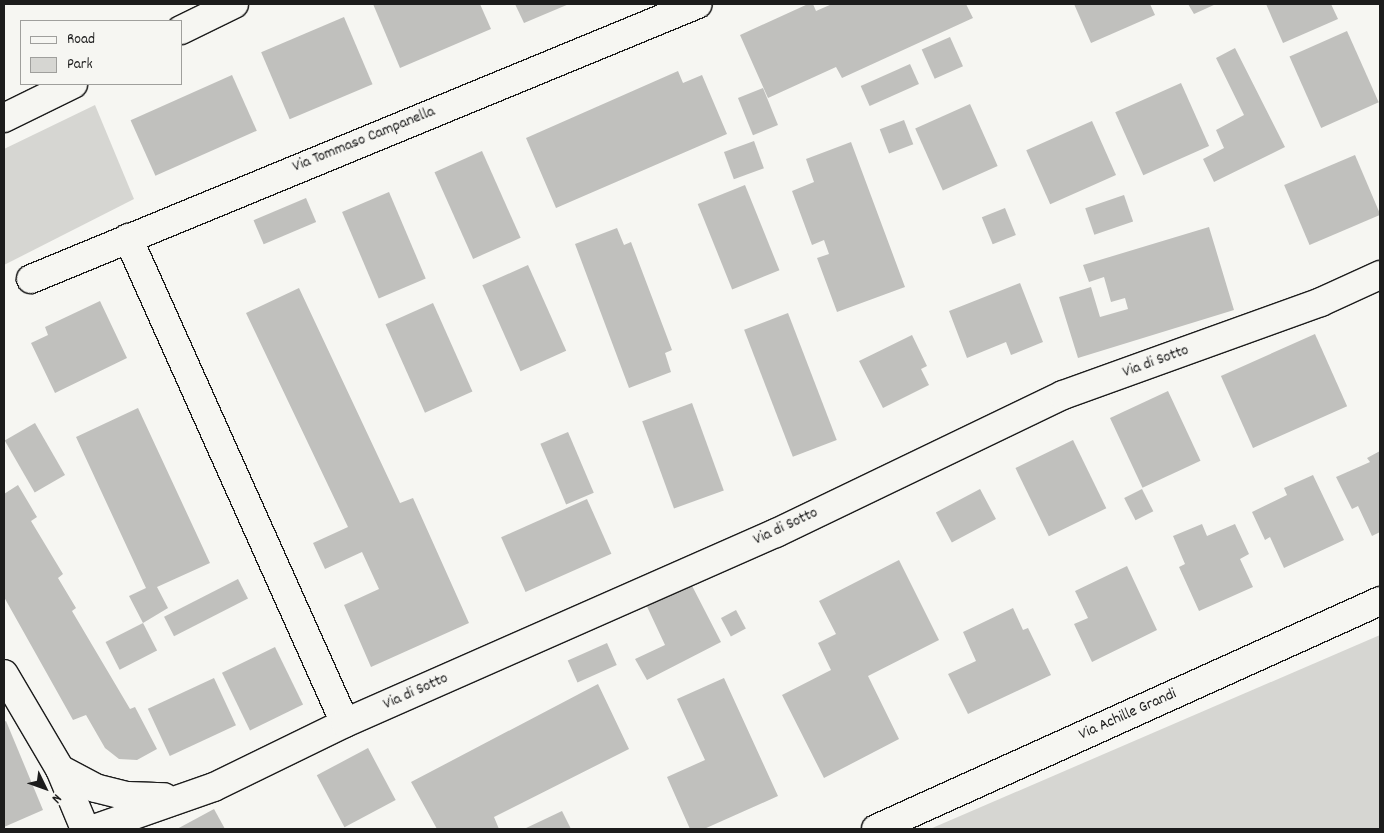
<!DOCTYPE html>
<html>
<head>
<meta charset="utf-8">
<style>
  body { margin:0 }
  #map { position:relative; width:1384px; height:833px; overflow:hidden; background:#f6f6f2; font-family:Dekko,sans-serif }
  div>[style] { position:absolute }
  [style*='--x'] { left:calc(var(--x)*1px); top:calc(var(--y)*1px); width:calc(var(--w)*1px); rotate:calc(var(--a)*1deg) }
  .green>* { inset:0; background:#d6d6d2 }
  .building>* { inset:0; background:#c0c0bd; transform-origin:0 0 }
  .roads { filter:drop-shadow(1px 0 #1c1c1c) drop-shadow(-1px 0 #1c1c1c) drop-shadow(0 1px #1c1c1c) drop-shadow(0 -1px #1c1c1c) }
  .minor>* { height:28px; margin:-14px; padding:0 14px; transform-origin:14px; border-radius:14px; background:#f6f6f2 }
  span { translate:-50% -50%; white-space:nowrap; text-align:center; line-height:1.15; -webkit-text-stroke:4.5px #f6f6f2; paint-order:stroke }
  .street-label { font-size:16px; color:#1c1c1c }
  .frame { position:absolute; inset:0; border:5px solid #1c1c1c; pointer-events:none }
  .legend { position:absolute; left:20px; top:20px; width:162px; height:65px; box-sizing:border-box; background:#f6f6f2; border:1px solid #9f9f9c; margin:0; padding:6px 9px; list-style:none; font-size:15px; color:#1c1c1c }
  .legend li { display:flex; align-items:center; gap:10px; height:25px }
  .legend b { width:25px; border:1px solid #9f9f9c }
  .north { position:absolute; left:20px; top:763px; width:50px; height:50px; -webkit-text-stroke:4px #f6f6f2; paint-order:stroke; rotate:132deg; font-size:14px; font-weight:700; line-height:20px; text-align:center; color:#1c1c1c }
  .north::after { content:''; display:block; margin:auto; width:18px; height:22px; background:#1c1c1c; clip-path:polygon(50% 0,100% 100%,50% 72%,0 100%) }
</style>
</head>
<body>
<div id="map">
  <div class="green">
    <i style="clip-path:polygon(95px 105px,134px 199px,4px 265px,4px 149px)"></i>
    <i style="clip-path:polygon(1380px 635px,1380px 829px,930px 829px)"></i>
  </div>
  <div class="building">
    <i style="clip-path:polygon(373px 4px,480px 4px,491px 29px,400px 68px)"></i>
    <i style="clip-path:polygon(515px 4px,569px 4px,524px 23px)"></i>
    <i style="clip-path:polygon(808px 4px,813px 4px,816px 11px,832px 4px,966px 4px,973px 18px,842px 78px,836px 67px,768px 98px,740px 35px)"></i>
    <i style="clip-path:polygon(1074px 4px,1150px 4px,1155px 15px,1091px 43px)"></i>
    <i style="clip-path:polygon(1188px 4px,1216px 4px,1194px 14px)"></i>
    <i style="clip-path:polygon(1266px 4px,1331px 4px,1338px 19px,1283px 43px)"></i>
    <i style="left:344px;top:17px;width:73px;height:90px;rotate:67deg"></i>
    <i style="left:1347px;top:31px;width:78px;height:63px;rotate:66deg"></i>
    <i style="left:950px;top:37px;width:32px;height:31px;rotate:66deg"></i>
    <i style="clip-path:polygon(1235px 48px,1285px 147px,1214px 182px,1203px 159px,1224px 148px,1216px 130px,1244px 115px,1216px 58px)"></i>
    <i style="left:910px;top:64px;width:22px;height:54px;rotate:66deg"></i>
    <i style="clip-path:polygon(678px 71px,683px 83px,702px 75px,727px 134px,556px 208px,526px 138px)"></i>
    <i style="left:232px;top:75px;width:61px;height:111px;rotate:66deg"></i>
    <i style="left:1181px;top:83px;width:69px;height:72px;rotate:66deg"></i>
    <i style="left:763px;top:88px;width:40px;height:27px;rotate:68deg"></i>
    <i style="left:970px;top:104px;width:68px;height:60px;rotate:66deg"></i>
    <i style="left:904px;top:120px;width:26px;height:26px;rotate:69deg"></i>
    <i style="left:1092px;top:121px;width:59px;height:72px;rotate:66deg"></i>
    <i style="left:754px;top:141px;width:29px;height:32px;rotate:70deg"></i>
    <i style="clip-path:polygon(851px 142px,905px 287px,837px 312px,817px 258px,829px 254px,824px 240px,812px 245px,792px 191px,814px 182px,806px 159px)"></i>
    <i style="left:482px;top:151px;width:95px;height:52px;rotate:66deg"></i>
    <i style="left:1355px;top:155px;width:65px;height:77px;rotate:67deg"></i>
    <i style="left:745px;top:185px;width:92px;height:51px;rotate:68deg"></i>
    <i style="left:389px;top:192px;width:94px;height:51px;rotate:67deg"></i>
    <i style="left:1124px;top:195px;width:28px;height:41px;rotate:71deg"></i>
    <i style="left:306px;top:198px;width:26px;height:57px;rotate:67deg"></i>
    <i style="left:1005px;top:208px;width:29px;height:25px;rotate:68deg"></i>
    <i style="clip-path:polygon(1209px 227px,1234px 310px,1078px 358px,1059px 297px,1091px 287px,1100px 317px,1128px 309px,1125px 298px,1111px 302px,1104px 277px,1089px 282px,1083px 265px)"></i>
    <i style="clip-path:polygon(617px 228px,624px 245px,631px 242px,672px 350px,665px 353px,671px 372px,629px 388px,575px 244px)"></i>
    <i style="left:528px;top:265px;width:94px;height:50px;rotate:66deg"></i>
    <i style="clip-path:polygon(1020px 283px,1043px 342px,1011px 355px,1006px 342px,967px 358px,949px 311px)"></i>
    <i style="clip-path:polygon(299px 288px,400px 503px,413px 498px,469px 623px,371px 667px,344px 605px,379px 589px,362px 552px,325px 569px,313px 543px,348px 527px,246px 313px)"></i>
    <i style="clip-path:polygon(100px 301px,127px 358px,55px 393px,31px 343px,48px 335px,45px 327px)"></i>
    <i style="left:433px;top:303px;width:97px;height:52px;rotate:66deg"></i>
    <i style="left:788px;top:313px;width:136px;height:47px;rotate:69deg"></i>
    <i style="left:1315px;top:334px;width:79px;height:103px;rotate:66deg"></i>
    <i style="clip-path:polygon(912px 335px,927px 366px,921px 369px,929px 385px,883px 408px,859px 361px)"></i>
    <i style="left:1168px;top:391px;width:77px;height:64px;rotate:65deg"></i>
    <i style="left:692px;top:403px;width:93px;height:53px;rotate:70deg"></i>
    <i style="clip-path:polygon(138px 408px,210px 563px,157px 587px,168px 608px,143px 623px,129px 596px,146px 588px,76px 437px)"></i>
    <i style="left:35px;top:423px;width:60px;height:35px;rotate:60deg"></i>
    <i style="left:568px;top:432px;width:66px;height:30px;rotate:67deg"></i>
    <i style="left:1073px;top:440px;width:76px;height:64px;rotate:64deg"></i>
    <i style="clip-path:polygon(1380px 451px,1380px 532px,1372px 536px,1358px 506px,1352px 509px,1336px 477px,1370px 462px,1367px 458px)"></i>
    <i style="clip-path:polygon(1313px 475px,1344px 540px,1284px 568px,1270px 537px,1265px 540px,1252px 512px,1287px 495px,1284px 488px)"></i>
    <i style="clip-path:polygon(18px 485px,37px 517px,31px 521px,63px 574px,58px 578px,76px 608px,72px 611px,130px 709px,135px 707px,157px 749px,137px 760px,119px 759px,105px 748px,86px 715px,73px 720px,4px 597px,4px 494px)"></i>
    <i style="left:980px;top:489px;width:34px;height:50px;rotate:62deg"></i>
    <i style="left:1142px;top:489px;width:25px;height:20px;rotate:63deg"></i>
    <i style="left:587px;top:499px;width:60px;height:94px;rotate:66deg"></i>
    <i style="clip-path:polygon(1202px 524px,1207px 536px,1235px 524px,1249px 554px,1240px 559px,1253px 587px,1199px 611px,1179px 567px,1185px 564px,1173px 536px)"></i>
    <i style="clip-path:polygon(899px 560px,939px 640px,868px 676px,899px 739px,824px 778px,782px 695px,831px 670px,818px 643px,836px 634px,819px 601px)"></i>
    <i style="clip-path:polygon(1127px 566px,1157px 630px,1092px 662px,1074px 624px,1088px 618px,1075px 591px)"></i>
    <i style="clip-path:polygon(688px 578px,721px 642px,647px 680px,635px 659px,665px 645px,643px 598px)"></i>
    <i style="left:238px;top:579px;width:22px;height:83px;rotate:63deg"></i>
    <i style="clip-path:polygon(1013px 608px,1023px 630px,1028px 628px,1051px 675px,968px 714px,948px 674px,976px 661px,963px 632px)"></i>
    <i style="left:736px;top:610px;width:21px;height:17px;rotate:62deg"></i>
    <i style="left:143px;top:623px;width:31px;height:42px;rotate:63deg"></i>
    <i style="left:607px;top:643px;width:24px;height:43px;rotate:66deg"></i>
    <i style="left:275px;top:647px;width:64px;height:59px;rotate:64deg"></i>
    <i style="left:214px;top:678px;width:52px;height:73px;rotate:65deg"></i>
    <i style="clip-path:polygon(724px 678px,778px 796px,704px 829px,690px 829px,667px 777px,705px 760px,677px 699px)"></i>
    <i style="clip-path:polygon(598px 684px,629px 749px,494px 817px,499px 829px,437px 829px,411px 782px)"></i>
    <i style="clip-path:polygon(6px 721px,43px 810px,4px 827px,4px 722px)"></i>
    <i style="left:368px;top:748px;width:59px;height:58px;rotate:62deg"></i>
    <i style="clip-path:polygon(214px 809px,225px 829px,177px 829px)"></i>
    <i style="clip-path:polygon(562px 811px,571px 829px,524px 829px)"></i>
  </div>
  <div class="roads">
    <div class="minor">
      <i style="--x:181;--y:30;--w:59;--a:-26.1"></i>
      <i style="--x:4;--y:118;--w:77;--a:-26.2"></i>
      <i style="--x:128;--y:238;--w:531;--a:65.9"></i>
      <i style="--x:31;--y:279;--w:721;--a:-22.41"></i>
      <i style="--x:4;--y:674;--w:110;--a:59.5"></i>
      <i style="--x:60;--y:769;--w:65;--a:67.4"></i>
      <i style="--x:60;--y:769;--w:40;--a:28"></i>
      <i style="--x:95;--y:788;--w:33;--a:14"></i>
      <i style="--x:127;--y:796;--w:37;--a:2"></i>
      <i style="--x:94;--y:829;--w:127;--a:-19.3"></i>
      <i style="--x:214;--y:787;--w:146;--a:-26"></i>
      <i style="--x:345;--y:723;--w:471;--a:-23.8"></i>
      <i style="--x:776;--y:533;--w:318;--a:-25.7"></i>
      <i style="--x:1063;--y:395;--w:274;--a:-19.8"></i>
      <i style="--x:1321;--y:302;--w:65;--a:-24.6"></i>
      <i style="--x:876;--y:829;--w:553;--a:-24.34"></i>
    </div>
  </div>
  <div class="street-label">
    <span style="left:364px;top:140px;rotate:-22deg">Via Tommaso Campanella</span>
    <span style="left:1156px;top:362px;rotate:-20deg">Via di Sotto</span>
    <span style="left:786px;top:527px;rotate:-25deg">Via di Sotto</span>
    <span style="left:416px;top:692px;rotate:-24deg">Via di Sotto</span>
    <span style="left:1128px;top:715px;rotate:-24deg">Via Achille Grandi</span>
  </div>
  <div class="frame"></div>
  <ul class="legend">
  <li><b style="height:6px;background:#f6f6f2"></b>Road</li>
  <li><b style="height:14px;background:#d6d6d2"></b>Park</li>
  </ul>
  <div class="north">N</div>
</div>
</body>
</html>
